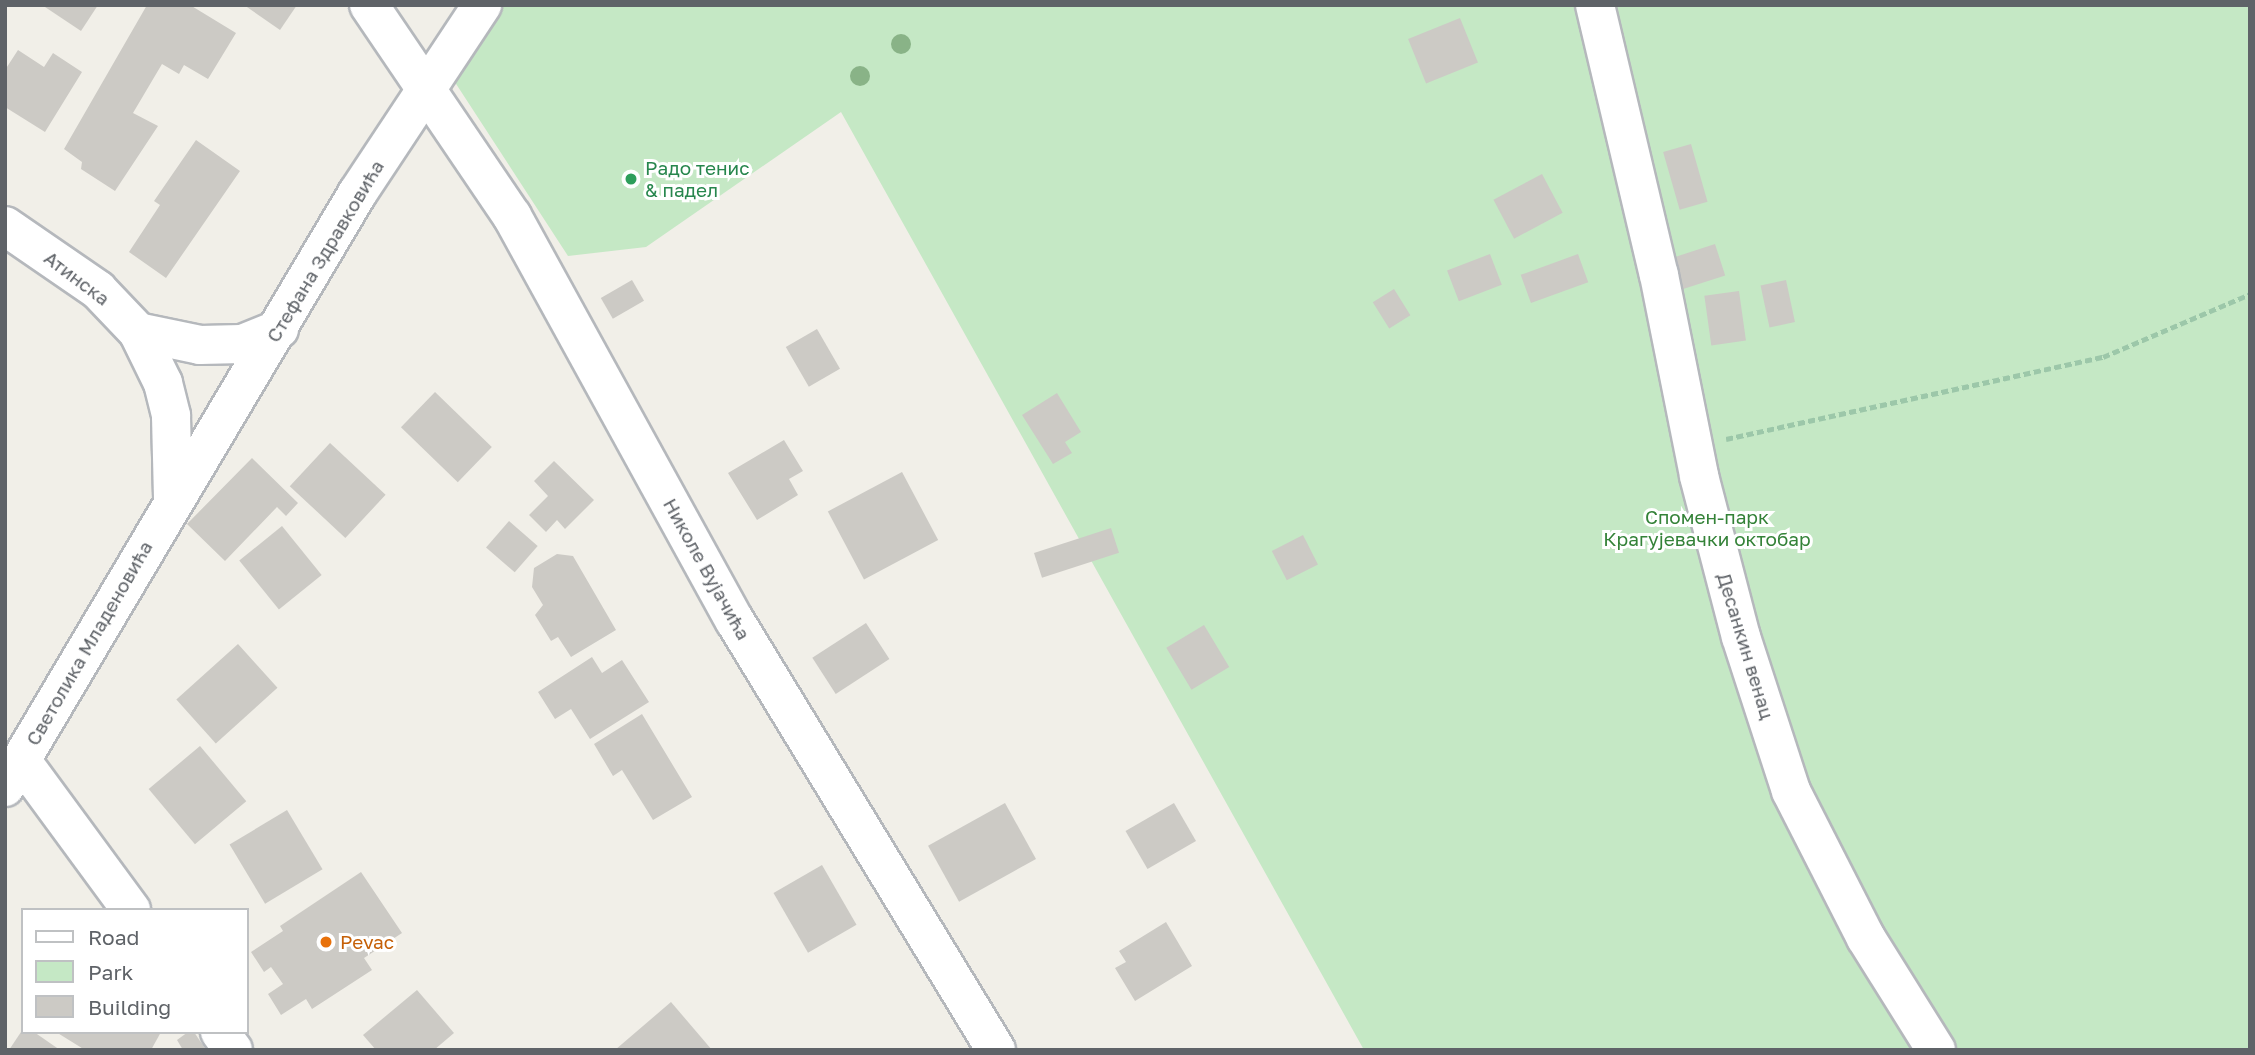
<!DOCTYPE html>
<html>
<head>
<meta charset="utf-8">
<style>
  body { margin:0 }
  #map { position:relative; width:2255px; height:1055px; overflow:hidden; background:#f1efe8; font-family:"Golos Text",sans-serif }
  div>[style] { position:absolute }
  [style*='--x'] { left:calc(var(--x)*1px); top:calc(var(--y)*1px); width:calc(var(--w)*1px); rotate:calc(var(--a)*1deg) }
  .green>* { inset:0; background:#c5e8c5 }
  .building>* { inset:0; background:#cccac5; transform-origin:0 0 }
  .path>* { height:4.5px; margin-top:-2.25px; transform-origin:0; background:repeating-linear-gradient(90deg,#9cc7a9 0 7px,transparent 0 10.5px) }
  .roads { filter:drop-shadow(2px 0 #b5b8bc) drop-shadow(-2px 0 #b5b8bc) drop-shadow(0 2px #b5b8bc) drop-shadow(0 -2px #b5b8bc) }
  .minor>* { height:38px; margin:-19px; padding:0 19px; transform-origin:19px; border-radius:19px; background:#fff }
  .trees>* { width:20px; height:20px; margin:-10px; border-radius:50%; background:#89b387 }
  .dots>* { width:19px; height:19px; translate:-50% -50%; box-sizing:border-box; border:4px solid #fff; border-radius:50% }
  span { translate:-50% -50%; white-space:nowrap; text-align:center; line-height:1.15; -webkit-text-stroke:6px #fff; paint-order:stroke }
  .leisure-label { font-size:19px; color:#27864d }
  .left { translate:0 -50%; text-align:left }
  .street-label { font-size:19px; color:#5f6368 }
  .park-label { font-size:19px; color:#348238 }
  .food-label { font-size:19px; color:#c56008 }
  .frame { position:absolute; inset:0; border:7px solid #5f6368; pointer-events:none }
  .legend { position:absolute; left:21px; top:908px; width:228px; height:126px; box-sizing:border-box; background:#fff; border:2px solid #bfc1c3; margin:0; padding:9px 12px; list-style:none; font-size:21px; color:#5f6368 }
  .legend li { display:flex; align-items:center; gap:14px; height:35px }
  .legend b { width:35px; border:2px solid #bfc1c3 }
</style>
</head>
<body>
<div id="map">
  <div class="green">
    <i style="clip-path:polygon(498px 5px,2250px 5px,2250px 1050px,1364px 1050px,841px 112px,646px 247px,568px 256px,447px 70px)"></i>
  </div>
  <div class="building">
    <i style="clip-path:polygon(42px 5px,98px 5px,81px 31px)"></i>
    <i style="clip-path:polygon(147px 5px,190px 5px,236px 33px,208px 79px,184px 65px,179px 74px,162px 64px,133px 113px,158px 126px,115px 191px,81px 169px,82px 162px,64px 149px)"></i>
    <i style="clip-path:polygon(244px 5px,297px 5px,280px 30px)"></i>
    <i style="left:1460px;top:18px;width:48px;height:56px;rotate:68deg"></i>
    <i style="clip-path:polygon(18px 50px,44px 67px,53px 53px,82px 72px,45px 132px,5px 107px,5px 70px)"></i>
    <i style="clip-path:polygon(196px 140px,240px 171px,166px 278px,129px 252px,160px 205px,154px 201px)"></i>
    <i style="left:1691px;top:144px;width:60px;height:29px;rotate:74deg"></i>
    <i style="left:1542px;top:174px;width:44px;height:55px;rotate:62deg"></i>
    <i style="left:1715px;top:244px;width:33px;height:45px;rotate:72deg"></i>
    <i style="left:1490px;top:254px;width:33px;height:46px;rotate:69deg"></i>
    <i style="left:1578px;top:254px;width:30px;height:61px;rotate:70deg"></i>
    <i style="left:632px;top:280px;width:24px;height:36px;rotate:60deg"></i>
    <i style="left:1786px;top:280px;width:43px;height:26px;rotate:78deg"></i>
    <i style="left:1394px;top:289px;width:31px;height:25px;rotate:58deg"></i>
    <i style="left:1739px;top:291px;width:50px;height:35px;rotate:82deg"></i>
    <i style="left:817px;top:329px;width:46px;height:36px;rotate:60deg"></i>
    <i style="left:435px;top:392px;width:79px;height:49px;rotate:44deg"></i>
    <i style="clip-path:polygon(1057px 393px,1081px 432px,1065px 442px,1072px 453px,1053px 464px,1022px 415px)"></i>
    <i style="clip-path:polygon(784px 440px,803px 471px,789px 479px,798px 495px,757px 520px,728px 473px)"></i>
    <i style="left:330px;top:443px;width:76px;height:59px;rotate:43deg"></i>
    <i style="clip-path:polygon(252px 458px,298px 503px,286px 516px,277px 507px,225px 561px,187px 524px)"></i>
    <i style="clip-path:polygon(554px 461px,594px 500px,565px 529px,557px 520px,546px 532px,529px 515px,548px 496px,534px 481px)"></i>
    <i style="left:902px;top:472px;width:77px;height:84px;rotate:62deg"></i>
    <i style="left:509px;top:521px;width:38px;height:35px;rotate:41deg"></i>
    <i style="left:282px;top:526px;width:63px;height:55px;rotate:51deg"></i>
    <i style="left:1111px;top:528px;width:26px;height:81px;rotate:72deg"></i>
    <i style="left:1303px;top:535px;width:33px;height:35px;rotate:63deg"></i>
    <i style="clip-path:polygon(557px 554px,573px 556px,616px 630px,571px 657px,558px 637px,551px 641px,535px 615px,543px 605px,532px 587px,534px 568px)"></i>
    <i style="left:866px;top:623px;width:43px;height:64px;rotate:57deg"></i>
    <i style="left:1204px;top:625px;width:49px;height:44px;rotate:59deg"></i>
    <i style="left:238px;top:644px;width:59px;height:83px;rotate:48deg"></i>
    <i style="clip-path:polygon(592px 657px,602px 673px,622px 660px,649px 702px,590px 739px,571px 709px,555px 719px,538px 692px)"></i>
    <i style="clip-path:polygon(642px 714px,692px 797px,653px 820px,622px 770px,613px 776px,594px 744px)"></i>
    <i style="left:200px;top:746px;width:72px;height:67px;rotate:50deg"></i>
    <i style="left:1005px;top:803px;width:64px;height:88px;rotate:61deg"></i>
    <i style="left:1174px;top:803px;width:44px;height:56px;rotate:60deg"></i>
    <i style="left:287px;top:810px;width:69px;height:67px;rotate:59deg"></i>
    <i style="left:822px;top:865px;width:69px;height:56px;rotate:60deg"></i>
    <i style="clip-path:polygon(361px 872px,402px 933px,364px 958px,372px 970px,312px 1009px,306px 999px,281px 1015px,268px 994px,283px 984px,271px 967px,264px 972px,251px 952px,283px 931px,280px 926px)"></i>
    <i style="clip-path:polygon(1166px 922px,1192px 966px,1135px 1001px,1115px 968px,1126px 962px,1119px 951px)"></i>
    <i style="clip-path:polygon(417px 990px,454px 1033px,434px 1050px,376px 1050px,363px 1035px)"></i>
    <i style="clip-path:polygon(671px 1002px,712px 1050px,615px 1050px)"></i>
    <i style="clip-path:polygon(21px 1032px,34px 1032px,60px 1050px,9px 1050px)"></i>
    <i style="clip-path:polygon(56px 1032px,161px 1032px,151px 1050px,85px 1050px)"></i>
    <i style="clip-path:polygon(188px 1032px,194px 1032px,206px 1050px,183px 1050px,177px 1040px)"></i>
  </div>
  <div class="path">
    <i style="--x:1726;--y:439;--w:386;--a:-12.3"></i>
    <i style="--x:2103;--y:357;--w:160;--a:-23.2"></i>
  </div>
  <div class="roads">
    <div class="minor">
      <i style="--x:369;--y:5;--w:255;--a:55.9"></i>
      <i style="--x:512;--y:216;--w:462;--a:61.2"></i>
      <i style="--x:735;--y:621;--w:502;--a:58.68"></i>
      <i style="--x:1595;--y:5;--w:277;--a:76.7"></i>
      <i style="--x:1659;--y:275;--w:205;--a:78.7"></i>
      <i style="--x:1699;--y:476;--w:166;--a:75.4"></i>
      <i style="--x:1741;--y:637;--w:162;--a:72"></i>
      <i style="--x:1791;--y:791;--w:165;--a:63"></i>
      <i style="--x:1866;--y:938;--w:132;--a:58"></i>
      <i style="--x:5;--y:226;--w:113;--a:34.5"></i>
      <i style="--x:98;--y:290;--w:58;--a:46.4"></i>
      <i style="--x:138;--y:332;--w:57;--a:63.9"></i>
      <i style="--x:163;--y:383;--w:34;--a:76"></i>
      <i style="--x:171;--y:416;--w:83;--a:88.6"></i>
      <i style="--x:138;--y:332;--w:63;--a:11.8"></i>
      <i style="--x:200;--y:345;--w:42;--a:-1.4"></i>
      <i style="--x:242;--y:344;--w:40;--a:-22"></i>
      <i style="--x:21;--y:760;--w:186;--a:53.7"></i>
      <i style="--x:5;--y:787;--w:690;--a:-59.31"></i>
      <i style="--x:357;--y:194;--w:227;--a:-56.5"></i>
      <i style="--x:220;--y:1032;--w:22;--a:54"></i>
    </div>
  </div>
  <div class="trees">
    <i style="left:901px;top:44px"></i>
    <i style="left:860px;top:76px"></i>
  </div>
  <div class="dots">
    <i style="left:631px;top:179px;background:#2e9e5b"></i>
    <i style="left:326px;top:942px;background:#e8710a"></i>
  </div>
  <div class="leisure-label">
    <span class="left" style="left:645px;top:179px">Радо тенис<br>&amp; падел</span>
  </div>
  <div class="street-label">
    <span style="left:325px;top:251px;rotate:-59deg">Стефана Здравковића</span>
    <span style="left:77px;top:278px;rotate:37deg">Атинска</span>
    <span style="left:707px;top:569px;rotate:61deg">Николе Вујачића</span>
    <span style="left:89px;top:643px;rotate:-60deg">Светолика Младеновића</span>
    <span style="left:1746px;top:646px;rotate:73deg">Десанкин венац</span>
  </div>
  <div class="park-label">
    <span style="left:1707px;top:528px">Спомен-парк<br>Крагујевачки октобар</span>
  </div>
  <div class="food-label">
    <span class="left" style="left:340px;top:942px">Pevac</span>
  </div>
  <div class="frame"></div>
  <ul class="legend">
  <li><b style="height:9px;background:#fff"></b>Road</li>
  <li><b style="height:19px;background:#c5e8c5"></b>Park</li>
  <li><b style="height:19px;background:#cccac5"></b>Building</li>
  </ul>
</div>
</body>
</html>
